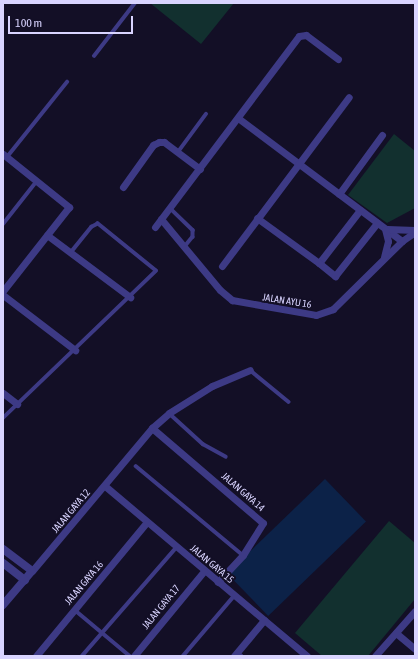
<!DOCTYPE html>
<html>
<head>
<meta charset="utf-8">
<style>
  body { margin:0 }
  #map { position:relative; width:418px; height:659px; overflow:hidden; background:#130f26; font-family:"Asap Condensed",sans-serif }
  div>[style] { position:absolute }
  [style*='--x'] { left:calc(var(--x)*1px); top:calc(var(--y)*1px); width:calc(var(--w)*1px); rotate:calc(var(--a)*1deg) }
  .green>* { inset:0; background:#12302f }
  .water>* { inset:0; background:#0c2248; transform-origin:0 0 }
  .service>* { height:3.5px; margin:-1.75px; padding:0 1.75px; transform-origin:1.75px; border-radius:1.75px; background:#3d3a85 }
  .minor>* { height:7px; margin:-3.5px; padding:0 3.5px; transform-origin:3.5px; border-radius:3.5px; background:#3d3a85 }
  .tertiary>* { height:8px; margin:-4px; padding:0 4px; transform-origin:4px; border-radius:4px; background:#3d3a85 }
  span { translate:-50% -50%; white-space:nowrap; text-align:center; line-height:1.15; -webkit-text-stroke:4px #130f26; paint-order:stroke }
  .street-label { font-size:10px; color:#d9d4ff }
  .frame { position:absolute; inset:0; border:4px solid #d9d4ff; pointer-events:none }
  .scale { position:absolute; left:8px; top:16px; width:125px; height:18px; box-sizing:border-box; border:2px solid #d9d4ff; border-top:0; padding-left:5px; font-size:12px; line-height:14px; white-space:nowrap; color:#d9d4ff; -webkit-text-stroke:3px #130f26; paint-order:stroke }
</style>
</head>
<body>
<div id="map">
  <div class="green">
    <i style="clip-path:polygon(150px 3px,234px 3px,201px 44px)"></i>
    <i style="clip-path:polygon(394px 134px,415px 151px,415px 208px,387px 223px,348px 195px)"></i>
    <i style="clip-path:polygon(389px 521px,415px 543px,415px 599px,368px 656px,322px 656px,295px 633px)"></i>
  </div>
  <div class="water">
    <i style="left:325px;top:479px;width:59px;height:136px;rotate:46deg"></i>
  </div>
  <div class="service">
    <i style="--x:94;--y:56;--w:67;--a:-52.3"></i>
    <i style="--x:178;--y:152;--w:47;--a:-53.6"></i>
    <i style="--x:7;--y:157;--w:96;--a:-51.3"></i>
    <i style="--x:170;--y:208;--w:32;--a:44"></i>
    <i style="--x:193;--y:230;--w:7;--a:90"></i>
    <i style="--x:193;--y:237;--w:14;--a:129"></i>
    <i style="--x:3;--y:224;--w:55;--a:-51.7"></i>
    <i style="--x:250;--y:370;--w:50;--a:39.4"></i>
    <i style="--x:169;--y:413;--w:46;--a:42.4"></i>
    <i style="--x:203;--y:444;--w:26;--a:29"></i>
    <i style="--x:3;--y:418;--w:212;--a:-43.9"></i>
    <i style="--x:156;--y:271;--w:75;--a:-141"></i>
    <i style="--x:98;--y:224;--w:7;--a:153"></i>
    <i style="--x:92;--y:227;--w:33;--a:129"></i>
    <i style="--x:136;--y:466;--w:139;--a:39.8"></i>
    <i style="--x:75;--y:610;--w:72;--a:39.9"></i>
    <i style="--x:237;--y:652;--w:6;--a:39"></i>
    <i style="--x:82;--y:656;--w:143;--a:-49"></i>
    <i style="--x:183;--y:656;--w:79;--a:-49.6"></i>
  </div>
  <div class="minor">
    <i style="--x:238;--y:118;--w:205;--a:36.9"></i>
    <i style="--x:3;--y:154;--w:85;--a:38.8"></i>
    <i style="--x:69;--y:207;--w:107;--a:128.2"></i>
    <i style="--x:123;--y:187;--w:52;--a:-54.5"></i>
    <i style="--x:153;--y:145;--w:7;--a:-27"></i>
    <i style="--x:159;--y:142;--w:5;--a:0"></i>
    <i style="--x:164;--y:142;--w:45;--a:36.9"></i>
    <i style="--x:339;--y:194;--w:73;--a:-53.9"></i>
    <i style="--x:360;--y:210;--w:67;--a:127.7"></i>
    <i style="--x:319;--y:263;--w:21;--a:39"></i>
    <i style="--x:335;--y:276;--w:68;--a:-51.6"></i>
    <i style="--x:257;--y:218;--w:77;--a:36"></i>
    <i style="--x:161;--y:219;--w:92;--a:50.3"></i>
    <i style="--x:220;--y:290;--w:16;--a:40"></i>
    <i style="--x:232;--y:300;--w:85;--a:10.1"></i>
    <i style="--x:316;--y:315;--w:18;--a:-19"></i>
    <i style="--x:333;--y:309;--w:97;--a:-44.6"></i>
    <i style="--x:402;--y:241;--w:16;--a:-35"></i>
    <i style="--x:155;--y:227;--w:239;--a:-53"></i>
    <i style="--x:299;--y:36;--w:7;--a:-8"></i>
    <i style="--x:306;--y:35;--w:40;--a:37"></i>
    <i style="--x:387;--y:229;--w:28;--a:2"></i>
    <i style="--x:47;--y:235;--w:104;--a:36.8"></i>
    <i style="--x:384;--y:257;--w:16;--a:-76"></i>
    <i style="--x:388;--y:241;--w:12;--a:-104"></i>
    <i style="--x:222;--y:266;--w:211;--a:-53.1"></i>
    <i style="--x:3;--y:295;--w:91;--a:37.4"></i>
    <i style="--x:3;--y:393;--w:18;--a:38"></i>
    <i style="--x:152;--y:428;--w:146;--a:40.6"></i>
    <i style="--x:263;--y:523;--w:38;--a:122"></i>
    <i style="--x:243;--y:555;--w:37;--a:133"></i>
    <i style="--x:105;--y:486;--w:264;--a:40.1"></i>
    <i style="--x:32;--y:571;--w:187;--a:-50"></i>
    <i style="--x:152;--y:428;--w:23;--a:-41"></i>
    <i style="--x:169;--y:413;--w:51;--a:-32.1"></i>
    <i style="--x:212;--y:386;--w:41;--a:-22.8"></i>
    <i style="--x:396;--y:633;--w:25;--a:40"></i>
    <i style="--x:36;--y:656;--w:173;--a:-50.4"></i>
    <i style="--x:134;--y:656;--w:110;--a:-50.5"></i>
    <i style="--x:234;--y:656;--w:47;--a:-50.2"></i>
    <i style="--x:375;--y:656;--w:60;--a:-48.4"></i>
  </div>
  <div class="tertiary">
    <i style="--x:3;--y:549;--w:36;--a:37"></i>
    <i style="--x:32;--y:571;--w:45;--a:130.5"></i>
    <i style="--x:3;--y:563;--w:28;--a:38"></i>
  </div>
  <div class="street-label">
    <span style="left:287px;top:301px;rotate:9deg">JALAN AYU 16</span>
    <span style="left:243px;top:492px;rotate:41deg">JALAN GAYA 14</span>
    <span style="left:71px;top:511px;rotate:-50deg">JALAN GAYA 12</span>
    <span style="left:212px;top:564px;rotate:40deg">JALAN GAYA 15</span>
    <span style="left:84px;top:583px;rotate:-50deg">JALAN GAYA 16</span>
    <span style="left:161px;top:607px;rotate:-51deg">JALAN GAYA 17</span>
  </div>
  <div class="frame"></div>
  <div class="scale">100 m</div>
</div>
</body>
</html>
